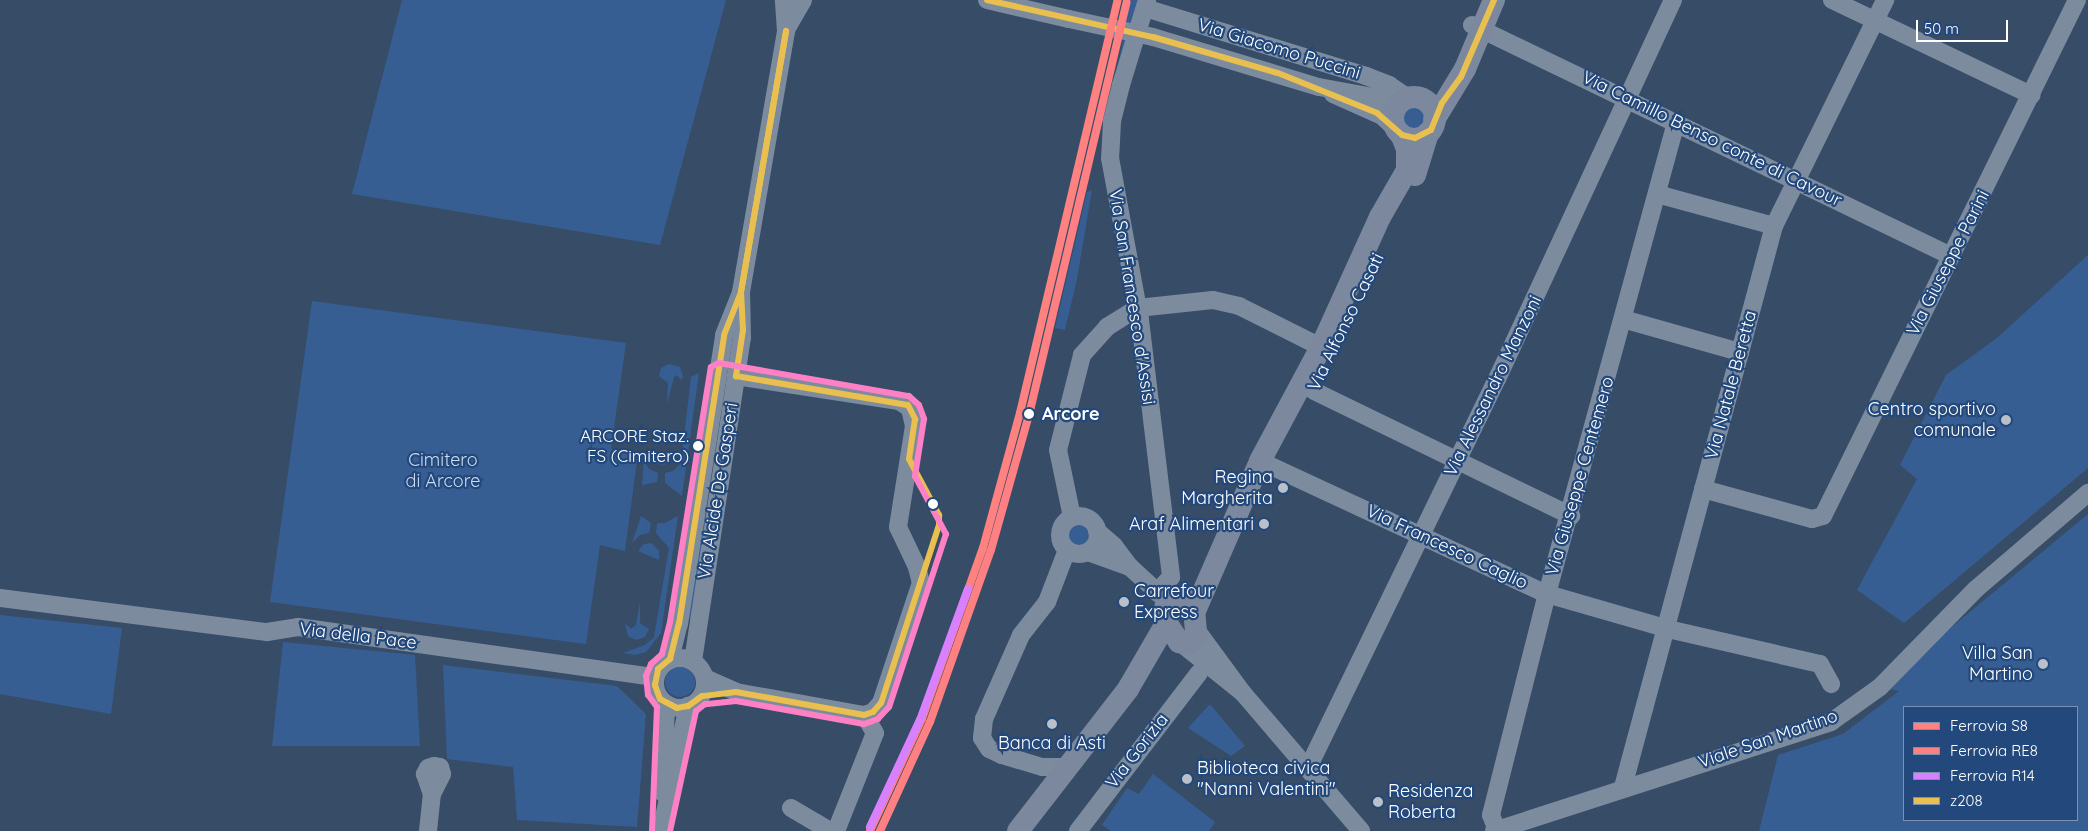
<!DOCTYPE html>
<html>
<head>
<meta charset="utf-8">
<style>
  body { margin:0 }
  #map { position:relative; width:2088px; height:831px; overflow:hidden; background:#374c67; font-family:Quicksand,sans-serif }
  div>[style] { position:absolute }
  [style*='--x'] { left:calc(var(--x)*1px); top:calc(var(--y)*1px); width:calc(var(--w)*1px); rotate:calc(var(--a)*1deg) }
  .green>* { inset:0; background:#375e92 }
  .round { border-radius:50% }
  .minor>* { height:18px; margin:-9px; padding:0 9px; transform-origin:9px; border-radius:9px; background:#7c8c9e }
  .minor>.ring { margin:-9px; padding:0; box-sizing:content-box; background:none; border:18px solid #7c8c9e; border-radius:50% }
  .major>* { height:22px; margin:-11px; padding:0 11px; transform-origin:11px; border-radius:11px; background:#7b889d }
  .major>.ring { margin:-11px; padding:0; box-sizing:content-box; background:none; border:22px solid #7b889d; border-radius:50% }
  .minor-bridge>* { height:18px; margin:-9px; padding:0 9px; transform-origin:9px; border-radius:9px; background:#7c8c9e }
  .bus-1>* { height:6px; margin:-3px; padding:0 3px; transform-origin:3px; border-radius:3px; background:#e9c050 }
  .bus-2>* { height:6px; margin:-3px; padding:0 3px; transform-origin:3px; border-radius:3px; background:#ff80c4 }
  .rail-1>* { height:8px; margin:-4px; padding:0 4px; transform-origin:4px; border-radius:4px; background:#ff8180 }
  .rail-2>* { height:8px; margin:-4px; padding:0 4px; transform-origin:4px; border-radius:4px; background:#ff8083 }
  .rail-3>* { height:8px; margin:-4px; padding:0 4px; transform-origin:4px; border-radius:4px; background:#d880ff }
  .dots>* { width:14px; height:14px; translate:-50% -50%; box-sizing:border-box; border:2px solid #23487b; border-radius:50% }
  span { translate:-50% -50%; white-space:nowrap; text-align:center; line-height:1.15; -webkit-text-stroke:4.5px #23487b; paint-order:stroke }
  .bus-label { font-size:17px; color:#fff }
  .right { translate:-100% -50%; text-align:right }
  .street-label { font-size:18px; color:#fff }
  .poi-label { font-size:18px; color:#fff }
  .left { translate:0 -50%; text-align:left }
  .stop-label { font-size:18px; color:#fff; font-weight:700 }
  .park-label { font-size:18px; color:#c9dcf4 }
  .legend { position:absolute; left:1903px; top:706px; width:175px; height:115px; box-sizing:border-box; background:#23487b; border:1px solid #7b91b0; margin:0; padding:6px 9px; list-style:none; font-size:15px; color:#fff }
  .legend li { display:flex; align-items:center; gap:10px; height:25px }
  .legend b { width:25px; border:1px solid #7b91b0 }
  .scale { position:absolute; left:1916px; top:20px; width:92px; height:22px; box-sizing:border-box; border:2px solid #fff; border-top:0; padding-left:6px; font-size:15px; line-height:18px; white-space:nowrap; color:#fff; -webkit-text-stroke:4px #23487b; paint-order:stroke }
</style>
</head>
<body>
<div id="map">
  <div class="green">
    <i style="clip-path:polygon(402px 0,726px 0,660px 245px,352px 194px)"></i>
    <i style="clip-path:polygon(1131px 0,1141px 0,1116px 76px,1128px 13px)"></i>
    <i class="round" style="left:1401px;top:106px;width:24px;height:24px"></i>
    <i style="clip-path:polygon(1092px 190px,1077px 279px,1065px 330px,1055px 328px,1087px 192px)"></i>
    <i style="clip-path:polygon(2088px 255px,2088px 468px,1904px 623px,1857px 590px,1917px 479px,1900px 465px,1946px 375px,1997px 338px)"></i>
    <i style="clip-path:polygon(312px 301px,626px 343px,611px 449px,638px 453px,625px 551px,600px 545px,586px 644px,270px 602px)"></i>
    <i style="clip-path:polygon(669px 364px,680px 367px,683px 376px,682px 380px,676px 375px,674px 377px,667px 404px,668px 383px,659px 376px,661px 368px)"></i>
    <i style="clip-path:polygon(699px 373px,682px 496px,665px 483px,665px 473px,673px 471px,681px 463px,691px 377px)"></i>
    <i style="clip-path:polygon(652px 449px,662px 456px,672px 454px,671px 460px,664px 465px,658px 464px,654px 460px)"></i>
    <i style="clip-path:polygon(644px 461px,649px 469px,658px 473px,657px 482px,642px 485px)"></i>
    <i style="clip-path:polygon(687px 514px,690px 514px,676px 618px,669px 617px)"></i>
    <i style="clip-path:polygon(evenodd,2088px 514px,2088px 831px,1759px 831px,1778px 755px,1843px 734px,1899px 691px,1889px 689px,1912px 660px,2088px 514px,1904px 707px,2077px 707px,2077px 820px,1904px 820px,1904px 707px)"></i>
    <i style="clip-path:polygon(641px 516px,651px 523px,649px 533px,640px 535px,632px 543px)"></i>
    <i style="clip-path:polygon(678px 516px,661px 633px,646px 652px,635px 655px,623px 653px,645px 645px,654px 637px,669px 548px,656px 533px,657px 523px,665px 523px)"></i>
    <i style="clip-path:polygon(700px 517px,707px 517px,693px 620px,685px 618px)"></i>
    <i class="round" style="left:1066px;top:523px;width:26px;height:26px"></i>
    <i style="clip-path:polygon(652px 543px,659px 551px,659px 560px,638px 551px,644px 544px)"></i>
    <i style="clip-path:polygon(640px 602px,640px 623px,649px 629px,645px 637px,636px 640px,628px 636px,625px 623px,631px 629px,636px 625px)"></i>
    <i style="clip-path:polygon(0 615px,122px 628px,111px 714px,0 694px)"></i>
    <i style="clip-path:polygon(283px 642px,415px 655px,420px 746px,272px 746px)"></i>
    <i style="clip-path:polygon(443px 665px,617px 686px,646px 714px,637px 827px,517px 820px,513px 767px,447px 759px)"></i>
    <i class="round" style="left:665px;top:667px;width:30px;height:30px"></i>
    <i style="clip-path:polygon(1210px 704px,1245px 746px,1231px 756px,1188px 728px)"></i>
    <i style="clip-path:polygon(1153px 774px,1215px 822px,1209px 831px,1111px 831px,1102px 825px,1127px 788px,1139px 794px)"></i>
  </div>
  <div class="minor">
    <i style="--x:987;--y:0;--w:84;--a:13"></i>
    <i style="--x:1147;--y:0;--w:89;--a:107"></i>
    <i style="--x:1121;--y:85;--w:38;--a:104"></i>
    <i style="--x:1112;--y:122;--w:36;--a:93"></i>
    <i style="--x:1110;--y:158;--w:165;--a:79.5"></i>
    <i style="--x:1140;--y:320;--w:259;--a:83.1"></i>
    <i style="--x:1171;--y:577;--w:21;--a:133"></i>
    <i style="--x:1832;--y:0;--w:221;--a:25.5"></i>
    <i style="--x:1145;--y:8;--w:231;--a:17.1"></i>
    <i style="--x:1366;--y:76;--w:25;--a:21"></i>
    <i style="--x:1389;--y:85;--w:23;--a:34"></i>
    <i style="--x:1472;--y:25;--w:532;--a:25.75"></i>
    <i style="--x:787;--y:28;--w:32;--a:-60"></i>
    <i style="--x:1153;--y:37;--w:173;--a:16.8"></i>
    <i style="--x:1319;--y:87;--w:72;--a:10.4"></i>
    <i style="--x:1390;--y:100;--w:18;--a:-6"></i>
    <i style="--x:1333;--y:94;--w:54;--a:24.2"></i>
    <i style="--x:1382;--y:116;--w:19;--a:43"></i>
    <i style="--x:1657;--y:194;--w:121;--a:15.3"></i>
    <i style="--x:1623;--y:319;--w:122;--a:15.8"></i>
    <i style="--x:1314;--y:391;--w:286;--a:25.9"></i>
    <i style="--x:1260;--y:461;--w:316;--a:24.9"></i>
    <i style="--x:1547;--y:594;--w:126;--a:16.1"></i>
    <i style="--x:1668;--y:629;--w:156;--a:13"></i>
    <i style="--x:1820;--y:664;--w:23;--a:61"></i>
    <i style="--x:1703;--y:489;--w:113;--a:15.4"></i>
    <i style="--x:1812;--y:519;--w:11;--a:-15"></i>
    <i style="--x:1823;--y:516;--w:575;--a:-63.79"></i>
    <i class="ring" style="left:1060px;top:516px;width:20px;height:20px"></i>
    <i style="--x:1072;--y:517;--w:68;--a:-101.8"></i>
    <i style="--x:1058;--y:450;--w:98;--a:-75.8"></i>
    <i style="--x:1082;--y:355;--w:38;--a:-48"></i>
    <i style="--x:1107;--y:327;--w:36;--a:-32"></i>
    <i style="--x:1138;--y:308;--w:75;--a:-6.1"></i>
    <i style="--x:1213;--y:300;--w:27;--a:13"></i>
    <i style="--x:1239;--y:306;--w:92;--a:26.6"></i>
    <i style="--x:1097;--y:531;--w:23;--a:41"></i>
    <i style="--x:1114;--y:546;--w:26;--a:53"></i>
    <i style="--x:1088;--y:552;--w:45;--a:19.7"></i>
    <i style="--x:1130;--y:567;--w:47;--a:42.4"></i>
    <i style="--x:0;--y:598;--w:269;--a:7.3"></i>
    <i style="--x:267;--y:632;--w:31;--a:-9"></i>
    <i style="--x:298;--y:627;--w:360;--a:8"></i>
    <i style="--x:1182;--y:644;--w:77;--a:38.7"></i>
    <i style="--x:1242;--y:692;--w:79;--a:-126.3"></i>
    <i class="ring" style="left:655px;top:658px;width:32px;height:32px"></i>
    <i style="--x:670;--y:659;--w:36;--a:-76"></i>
    <i style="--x:679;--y:624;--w:292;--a:-81.1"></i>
    <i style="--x:724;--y:335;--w:43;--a:-68.2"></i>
    <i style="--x:693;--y:661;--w:327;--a:-81.4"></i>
    <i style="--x:742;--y:338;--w:46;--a:-91.2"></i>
    <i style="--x:741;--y:292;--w:265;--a:-80.2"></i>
    <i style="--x:786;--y:31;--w:31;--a:-94"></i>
    <i style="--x:705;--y:678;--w:34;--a:24"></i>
    <i style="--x:736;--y:692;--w:130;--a:10.2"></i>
    <i style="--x:864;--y:715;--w:9;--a:-18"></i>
    <i style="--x:873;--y:712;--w:12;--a:-48"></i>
    <i style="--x:881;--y:703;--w:126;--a:-71.6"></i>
    <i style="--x:921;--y:583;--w:16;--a:-104"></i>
    <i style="--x:917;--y:567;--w:44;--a:-115.4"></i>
    <i style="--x:898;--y:527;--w:102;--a:-81"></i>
    <i style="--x:914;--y:426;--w:18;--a:-103"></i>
    <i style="--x:910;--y:408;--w:13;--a:-148"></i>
    <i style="--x:899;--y:401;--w:165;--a:-171.3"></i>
    <i style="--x:1242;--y:692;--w:183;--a:49.4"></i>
    <i style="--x:1067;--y:767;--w:25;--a:180"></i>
    <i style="--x:1042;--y:767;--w:42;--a:-163.3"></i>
    <i style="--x:1002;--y:755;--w:14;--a:-155"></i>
    <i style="--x:989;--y:749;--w:13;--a:-122"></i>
    <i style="--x:982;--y:738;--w:19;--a:-84"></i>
    <i style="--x:984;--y:719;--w:92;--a:-66.2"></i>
    <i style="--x:1021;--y:635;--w:42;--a:-51.8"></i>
    <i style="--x:1047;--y:602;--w:56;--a:-69"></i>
    <i style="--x:1308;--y:768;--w:432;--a:-64.1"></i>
    <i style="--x:1497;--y:379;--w:418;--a:-65.1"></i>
    <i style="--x:1623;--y:787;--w:581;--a:-74.94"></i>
    <i style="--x:1774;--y:226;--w:252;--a:-63.8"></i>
    <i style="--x:663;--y:793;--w:89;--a:-88.1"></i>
    <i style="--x:791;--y:808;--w:45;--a:30.5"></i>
    <i style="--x:1497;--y:830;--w:16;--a:-112"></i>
    <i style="--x:1491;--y:815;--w:228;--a:-75.8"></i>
    <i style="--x:1547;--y:594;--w:489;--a:-74.7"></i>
    <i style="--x:428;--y:831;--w:37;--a:-84"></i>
    <i style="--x:432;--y:794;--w:22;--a:-63"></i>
    <i style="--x:442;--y:774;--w:7;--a:-106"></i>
    <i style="--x:440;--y:767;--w:6;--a:-171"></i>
    <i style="--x:434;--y:766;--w:6;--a:162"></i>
    <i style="--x:428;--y:768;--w:7;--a:117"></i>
    <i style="--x:425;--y:774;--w:21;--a:71"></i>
    <i style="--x:661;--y:831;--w:128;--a:-77.8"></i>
    <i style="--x:836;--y:831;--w:105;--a:-68.3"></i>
    <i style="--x:875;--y:733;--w:21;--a:-121"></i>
    <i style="--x:1078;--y:831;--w:199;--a:-52.6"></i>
    <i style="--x:1494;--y:831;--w:354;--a:-17.9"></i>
    <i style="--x:1831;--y:722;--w:60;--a:-35.5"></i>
    <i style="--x:1880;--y:687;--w:137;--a:-45.6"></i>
    <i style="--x:1976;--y:589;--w:148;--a:-40.6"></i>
  </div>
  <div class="major">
    <i class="ring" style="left:1393px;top:97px;width:20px;height:20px"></i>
    <i style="--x:1434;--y:120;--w:60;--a:-58.7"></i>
    <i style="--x:1465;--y:69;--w:75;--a:-67.2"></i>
    <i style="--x:1415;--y:175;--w:44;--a:-72.8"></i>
    <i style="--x:1174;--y:597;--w:11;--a:5"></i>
    <i style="--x:1185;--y:598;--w:14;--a:51"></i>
    <i style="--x:1194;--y:609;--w:25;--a:85"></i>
    <i style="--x:1196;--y:634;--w:12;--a:125"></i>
    <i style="--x:1189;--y:644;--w:10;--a:-169"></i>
    <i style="--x:1179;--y:642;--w:27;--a:-123"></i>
    <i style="--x:1164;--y:619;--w:16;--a:-83"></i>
    <i style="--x:1166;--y:603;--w:10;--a:-37"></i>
    <i style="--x:1194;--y:613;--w:166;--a:-66.5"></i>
    <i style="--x:1260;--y:461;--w:129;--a:-61.8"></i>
    <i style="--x:1321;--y:347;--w:143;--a:-65.6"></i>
    <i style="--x:1380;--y:217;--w:54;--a:-60.1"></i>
    <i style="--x:1407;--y:170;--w:21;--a:-90"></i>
    <i style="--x:1407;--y:149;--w:16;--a:-112"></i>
    <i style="--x:1018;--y:831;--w:180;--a:-52.2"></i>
    <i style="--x:1128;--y:689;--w:78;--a:-59.8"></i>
  </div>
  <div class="minor-bridge">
    <i style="--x:1069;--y:19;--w:86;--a:12.1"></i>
  </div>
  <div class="bus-1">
    <i style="--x:987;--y:0;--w:170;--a:12.6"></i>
    <i style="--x:1153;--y:37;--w:130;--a:16.1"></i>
    <i style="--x:1278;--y:73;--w:107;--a:22"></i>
    <i style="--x:1377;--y:113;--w:33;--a:41"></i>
    <i style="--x:1402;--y:135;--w:13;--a:13"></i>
    <i style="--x:1415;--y:138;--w:18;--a:-27"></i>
    <i style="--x:1431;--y:130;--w:29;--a:-68"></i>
    <i style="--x:1442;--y:103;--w:32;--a:-54"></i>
    <i style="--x:1461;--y:77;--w:84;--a:-66.8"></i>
    <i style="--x:741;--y:292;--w:38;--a:87"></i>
    <i style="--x:743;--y:330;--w:47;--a:98.7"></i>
    <i style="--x:736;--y:376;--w:174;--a:9.6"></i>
    <i style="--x:908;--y:405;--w:16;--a:63"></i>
    <i style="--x:915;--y:419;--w:40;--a:98.5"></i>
    <i style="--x:909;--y:459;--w:64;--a:61.8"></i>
    <i style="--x:939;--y:515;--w:10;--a:90"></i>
    <i style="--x:939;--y:525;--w:187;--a:108"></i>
    <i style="--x:881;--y:703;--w:12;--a:132"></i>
    <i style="--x:873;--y:712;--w:9;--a:162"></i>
    <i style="--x:864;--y:715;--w:130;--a:-169.8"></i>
    <i style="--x:736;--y:692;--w:34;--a:173"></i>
    <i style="--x:702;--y:696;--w:17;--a:144"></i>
    <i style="--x:688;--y:706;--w:11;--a:170"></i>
    <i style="--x:677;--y:708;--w:19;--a:-152"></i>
    <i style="--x:660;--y:699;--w:15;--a:-110"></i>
    <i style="--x:655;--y:685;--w:16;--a:-79"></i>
    <i style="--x:658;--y:669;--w:16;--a:-40"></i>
    <i style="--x:670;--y:659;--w:36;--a:-76"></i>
    <i style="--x:679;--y:624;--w:292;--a:-81.1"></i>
    <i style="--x:724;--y:335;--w:46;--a:-68.4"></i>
    <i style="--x:741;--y:292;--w:265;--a:-80.2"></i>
    <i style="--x:741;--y:292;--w:265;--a:-80.2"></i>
  </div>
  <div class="bus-2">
    <i style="--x:652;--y:831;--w:124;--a:-87.7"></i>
    <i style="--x:657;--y:707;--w:15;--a:-127"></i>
    <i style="--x:648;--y:695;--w:19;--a:-96"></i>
    <i style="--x:646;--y:676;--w:13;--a:-67"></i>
    <i style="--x:651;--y:664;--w:15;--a:-42"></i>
    <i style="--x:662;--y:654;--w:33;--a:-76"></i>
    <i style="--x:670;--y:622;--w:258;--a:-80.9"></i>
    <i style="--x:711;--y:367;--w:9;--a:-27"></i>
    <i style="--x:719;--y:363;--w:193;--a:9.9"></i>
    <i style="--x:909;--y:396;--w:13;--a:42"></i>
    <i style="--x:919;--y:405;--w:15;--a:70"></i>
    <i style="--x:924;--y:419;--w:58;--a:99"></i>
    <i style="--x:915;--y:476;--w:66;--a:61.9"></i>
    <i style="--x:946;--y:534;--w:182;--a:108.2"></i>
    <i style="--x:889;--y:707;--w:16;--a:133"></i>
    <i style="--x:878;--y:719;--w:15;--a:160"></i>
    <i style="--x:864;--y:724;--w:130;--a:-169.8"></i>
    <i style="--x:736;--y:701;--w:31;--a:174"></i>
    <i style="--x:705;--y:704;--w:11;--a:142"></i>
    <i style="--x:696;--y:711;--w:123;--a:102.2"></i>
  </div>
  <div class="rail-1">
    <i style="--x:870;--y:831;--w:123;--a:-65.1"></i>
    <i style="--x:922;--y:719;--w:182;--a:-70.4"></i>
    <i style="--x:983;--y:548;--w:140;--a:-74.7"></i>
    <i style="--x:1020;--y:413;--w:424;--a:-76.7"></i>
  </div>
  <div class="rail-2">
    <i style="--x:880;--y:831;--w:120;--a:-65.4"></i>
    <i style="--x:930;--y:722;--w:182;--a:-70.5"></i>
    <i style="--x:991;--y:550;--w:140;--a:-74.3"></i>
    <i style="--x:1029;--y:415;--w:424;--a:-76.7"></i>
  </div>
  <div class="rail-3">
    <i style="--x:870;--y:827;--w:118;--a:-65"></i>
    <i style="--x:920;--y:720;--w:140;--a:-69.9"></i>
  </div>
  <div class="dots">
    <i style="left:1029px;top:414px;background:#fff"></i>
    <i style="left:2006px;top:420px;background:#b9c0ca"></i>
    <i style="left:698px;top:446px;background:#fff"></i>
    <i style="left:1283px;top:488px;background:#b9c0ca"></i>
    <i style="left:933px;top:504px;background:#fff"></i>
    <i style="left:1264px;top:524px;background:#b9c0ca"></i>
    <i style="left:1124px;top:602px;background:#b9c0ca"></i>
    <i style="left:2043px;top:664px;background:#b9c0ca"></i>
    <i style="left:1052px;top:724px;background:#b9c0ca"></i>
    <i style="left:1187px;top:779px;background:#b9c0ca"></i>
    <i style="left:1378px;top:802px;background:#b9c0ca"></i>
  </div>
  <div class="bus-label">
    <span class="right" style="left:689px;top:446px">ARCORE Staz.<br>FS (Cimitero)</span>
  </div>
  <div class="street-label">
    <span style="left:1279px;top:49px;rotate:17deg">Via Giacomo Puccini</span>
    <span style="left:1712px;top:139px;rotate:26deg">Via Camillo Benso conte di Cavour</span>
    <span style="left:1948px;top:263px;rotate:-63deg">Via Giuseppe Parini</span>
    <span style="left:1132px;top:297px;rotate:81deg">Via San Francesco d'Assisi</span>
    <span style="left:1346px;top:322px;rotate:-64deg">Via Alfonso Casati</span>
    <span style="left:1731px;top:385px;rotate:-75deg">Via Natale Beretta</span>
    <span style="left:1493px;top:386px;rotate:-64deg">Via Alessandro Manzoni</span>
    <span style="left:1580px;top:476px;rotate:-74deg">Via Giuseppe Centemero</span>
    <span style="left:718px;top:491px;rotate:-81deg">Via Alcide De Gasperi</span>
    <span style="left:1447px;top:547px;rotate:25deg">Via Francesco Caglio</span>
    <span style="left:358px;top:636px;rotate:7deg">Via della Pace</span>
    <span style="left:1768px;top:739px;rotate:-19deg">Viale San Martino</span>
    <span style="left:1137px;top:751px;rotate:-52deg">Via Gorizia</span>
  </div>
  <div class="poi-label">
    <span class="right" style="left:1996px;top:420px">Centro sportivo<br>comunale</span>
    <span class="right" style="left:1273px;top:488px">Regina<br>Margherita</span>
    <span class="right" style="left:1254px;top:524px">Araf Alimentari</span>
    <span class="left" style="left:1134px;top:602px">Carrefour<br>Express</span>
    <span class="right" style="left:2033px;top:664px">Villa San<br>Martino</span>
    <span style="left:1052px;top:743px">Banca di Asti</span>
    <span class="left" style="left:1197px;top:779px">Biblioteca civica<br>"Nanni Valentini"</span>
    <span class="left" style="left:1388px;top:802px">Residenza<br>Roberta</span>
  </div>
  <div class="stop-label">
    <span class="left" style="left:1042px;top:414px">Arcore</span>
  </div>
  <div class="park-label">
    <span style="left:443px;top:471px">Cimitero<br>di Arcore</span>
  </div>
  <ul class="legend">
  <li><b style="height:6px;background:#ff8180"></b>Ferrovia S8</li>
  <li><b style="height:6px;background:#ff8083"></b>Ferrovia RE8</li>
  <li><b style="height:6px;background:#d880ff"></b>Ferrovia R14</li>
  <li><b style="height:6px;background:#e9c050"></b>z208</li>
  </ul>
  <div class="scale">50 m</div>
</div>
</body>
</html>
